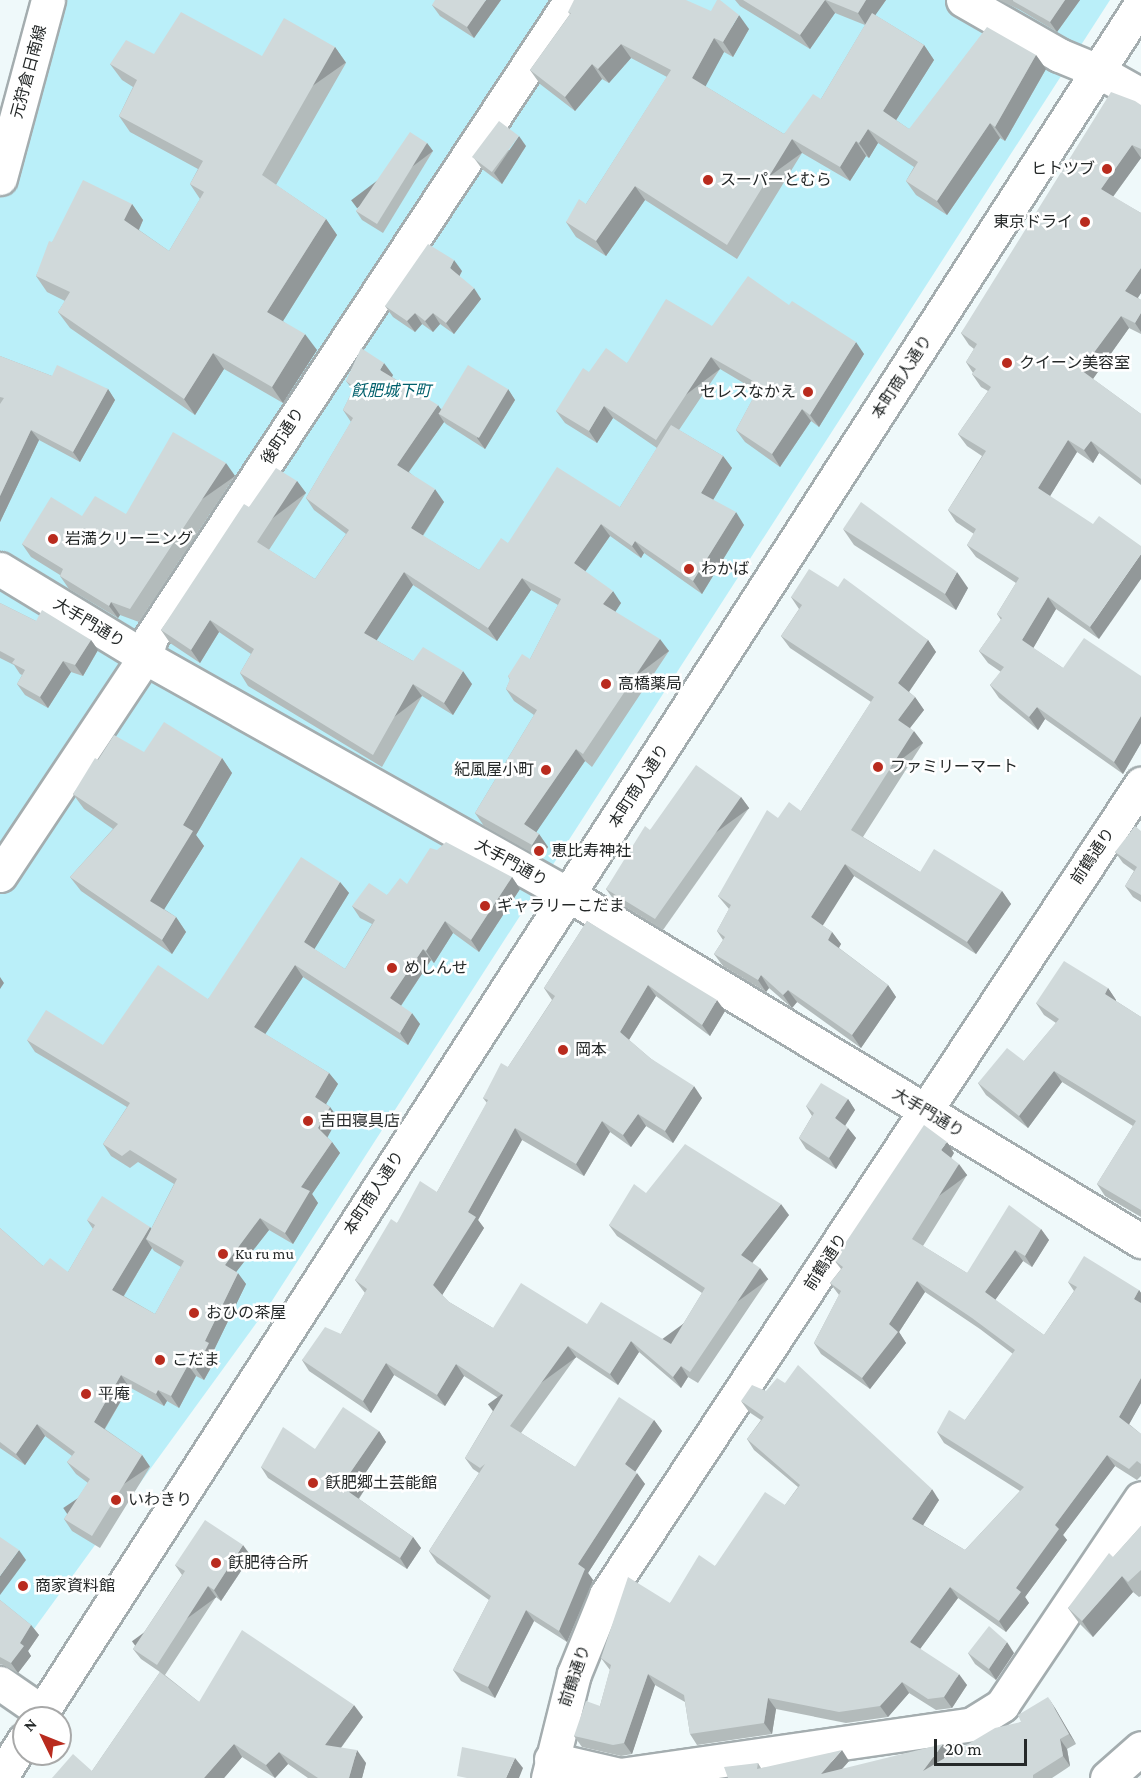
<!DOCTYPE html>
<html>
<head>
<meta charset="utf-8">
<style>
  body { margin:0 }
  #map { position:relative; width:1141px; height:1778px; overflow:hidden; background:#eff9fa; font-family:"Crimson Pro","Noto Sans JP",serif }
  div>[style] { position:absolute }
  [style*='--x'] { left:calc(var(--x)*1px); top:calc(var(--y)*1px); width:calc(var(--w)*1px); rotate:calc(var(--a)*1deg) }
  .green>* { inset:0; background:#baeff9 }
  .roads { filter:drop-shadow(2px 0 #a4adaf) drop-shadow(-2px 0 #a4adaf) drop-shadow(0 2px #a4adaf) drop-shadow(0 -2px #a4adaf) }
  .minor>* { height:33px; margin:-16.5px; padding:0 16.5px; transform-origin:16.5px; border-radius:16.5px; background:#fff }
  .major>* { height:33px; margin:-16.5px; padding:0 16.5px; transform-origin:16.5px; border-radius:16.5px; background:#fff }
  .highway>* { height:33px; margin:-16.5px; padding:0 16.5px; transform-origin:16.5px; border-radius:16.5px; background:#fff }
  .wall>* { inset:0; background:#b3bbbb }
  .shaded-wall>* { inset:0; background:#929899; transform-origin:0 0 }
  .building>* { inset:0; background:#d0d9da; transform-origin:0 0 }
  .dots>* { width:16px; height:16px; translate:-50% -50%; box-sizing:border-box; border:3px solid #fff; border-radius:50% }
  span { translate:-50% -50%; white-space:nowrap; text-align:center; line-height:1.15; -webkit-text-stroke:5px #fff; paint-order:stroke }
  .street-label { font-size:16px; color:#252929 }
  .poi-label { font-size:16px; color:#252929 }
  .right { translate:-100% -50%; text-align:right }
  .left { translate:0 -50%; text-align:left }
  .park-label { font-size:16px; color:#00606c; font-style:italic }
  .north { position:absolute; left:12px; top:1706px; width:60px; height:60px; box-sizing:border-box; background:#fff; border:2px solid #a8a9a9; border-radius:50%; rotate:313deg; font-size:16px; font-weight:700; line-height:24px; text-align:center; color:#252929 }
  .north::after { content:''; display:block; margin:auto; width:21px; height:27px; background:#b92b1e; clip-path:polygon(50% 0,100% 100%,50% 72%,0 100%) }
  .scale { position:absolute; left:934px; top:1739px; width:93px; height:27px; box-sizing:border-box; border:3px solid #252929; border-top:0; padding-left:8px; font-size:18px; line-height:21px; white-space:nowrap; color:#252929; -webkit-text-stroke:4px #fff; paint-order:stroke }
</style>
</head>
<body>
<div id="map">
  <div class="green">
    <i style="clip-path:polygon(58px 0,1110px 0,268px 1307px,10px 1662px,0 1657px,0 164px)"></i>
  </div>
  <div class="roads">
    <div class="minor">
      <i style="--x:963;--y:0;--w:111;--a:29.8"></i>
      <i style="--x:1059;--y:55;--w:42;--a:22.3"></i>
      <i style="--x:1098;--y:71;--w:49;--a:29.2"></i>
      <i style="--x:0;--y:569;--w:170;--a:31.3"></i>
      <i style="--x:145;--y:657;--w:486;--a:29.3"></i>
      <i style="--x:569;--y:895;--w:669;--a:31.17"></i>
      <i style="--x:0;--y:875;--w:262;--a:-56.4"></i>
      <i style="--x:145;--y:657;--w:21;--a:-73"></i>
      <i style="--x:151;--y:637;--w:763;--a:-56.6"></i>
      <i style="--x:0;--y:1683;--w:51;--a:34.6"></i>
      <i style="--x:551;--y:1759;--w:71;--a:13.1"></i>
      <i style="--x:620;--y:1775;--w:356;--a:-8.2"></i>
      <i style="--x:972;--y:1724;--w:36;--a:-32"></i>
      <i style="--x:1002;--y:1705;--w:249;--a:-56.1"></i>
      <i style="--x:548;--y:1778;--w:107;--a:-76"></i>
      <i style="--x:574;--y:1674;--w:85;--a:-67.9"></i>
      <i style="--x:606;--y:1595;--w:972;--a:-56.59"></i>
      <i style="--x:1107;--y:1778;--w:45;--a:-41.4"></i>
    </div>
    <div class="major">
      <i style="--x:0;--y:178;--w:184;--a:-74.9"></i>
    </div>
    <div class="highway">
      <i style="--x:38;--y:1718;--w:2038;--a:-57.24"></i>
      <i style="--x:0;--y:1778;--w:45;--a:-57.7"></i>
    </div>
  </div>
  <div class="wall">
    <i style="clip-path:polygon(501px 0,474px 38px,440px 16px,432px 5px)"></i>
    <i style="clip-path:polygon(735px 0,886px 0,875px 15px,924px 45px,934px 60px,896px 120px,909px 129px,1036px 55px,1046px 69px,1005px 141px,1000px 138px,947px 215px,916px 195px,906px 181px,914px 167px,878px 143px,869px 158px,866px 156px,850px 181px,802px 153px,737px 259px,645px 200px,606px 256px,576px 237px,566px 222px,586px 204px,667px 77px,631px 58px,609px 83px,602px 79px,575px 111px,540px 84px,530px 70px,570px 14px,568px 12px,749px 29px,733px 57px,724px 52px,705px 86px,784px 134px,821px 99px,865px 25px,835px 13px,810px 49px,740px 6px)"></i>
    <i style="clip-path:polygon(999px 0,1080px 0,1057px 32px,1020px 10px)"></i>
    <i style="clip-path:polygon(335px 47px,346px 63px,276px 185px,326px 219px,337px 235px,283px 321px,317px 350px,283px 403px,224px 369px,195px 415px,70px 328px,58px 312px,65px 301px,47px 292px,36px 276px,52px 242px,132px 204px,143px 220px,139px 230px,169px 251px,200px 199px,190px 184px,198px 169px,130px 132px,119px 116px,133px 87px,122px 80px,110px 64px,154px 54px,262px 56px)"></i>
    <i style="clip-path:polygon(1141px 105px,1141px 158px,1113px 197px,1141px 213px,1141px 293px,1138px 298px,1141px 300px,1141px 334px,1129px 328px,1093px 379px,1141px 414px,1141px 485px,1099px 453px,1093px 463px,1077px 452px,1050px 496px,1099px 639px,1056px 609px,1033px 648px,1063px 668px,1141px 676px,1141px 743px,1123px 774px,1045px 719px,1038px 730px,999px 698px,990px 685px,1001px 672px,988px 663px,979px 651px,1001px 620px,997px 614px,1016px 583px,976px 557px,967px 545px,974px 534px,956px 522px,948px 510px,982px 456px,967px 446px,958px 434px,988px 391px,981px 387px,972px 374px,973px 373px,966px 362px,974px 349px,969px 345px,961px 333px)"></i>
    <i style="clip-path:polygon(427px 143px,433px 151px,383px 233px,362px 220px,356px 211px)"></i>
    <i style="clip-path:polygon(526px 146px,502px 184px,482px 169px,474px 158px)"></i>
    <i style="clip-path:polygon(462px 271px,459px 276px,481px 299px,454px 334px,440px 324px,433px 332px,422px 324px,415px 332px,393px 317px,385px 306px)"></i>
    <i style="clip-path:polygon(789px 305px,864px 354px,819px 427px,811px 421px,780px 467px,745px 442px,736px 430px,757px 391px,720px 369px,679px 430px,723px 456px,732px 468px,713px 500px,744px 525px,702px 594px,644px 553px,641px 558px,610px 536px,585px 572px,621px 603px,615px 612px,669px 651px,592px 767px,585px 761px,536px 832px,539px 834px,548px 847px,541px 858px,484px 826px,475px 813px,534px 715px,514px 701px,506px 689px,510px 680px,508px 676px,530px 659px,558px 605px,531px 590px,497px 641px,413px 585px,376px 640px,413px 661px,472px 684px,453px 715px,422px 696px,382px 767px,248px 686px,240px 673px,251px 654px,219px 632px,200px 663px,170px 643px,161px 630px,249px 507px,297px 481px,306px 493px,269px 550px,315px 579px,346px 534px,314px 510px,306px 498px,351px 422px,343px 410px,353px 390px,346px 381px,393px 375px,392px 377px,441px 409px,508px 389px,515px 400px,485px 449px,446px 424px,444px 422px,409px 472px,444px 502px,423px 536px,479px 570px,508px 543px,620px 507px,657px 448px,613px 418px,597px 443px,565px 423px,556px 411px,589px 372px,627px 363px,712px 326px)"></i>
    <i style="clip-path:polygon(0 356px,52px 376px,108px 389px,115px 400px,80px 462px,39px 440px,0 522px)"></i>
    <i style="clip-path:polygon(235px 476px,139px 622px,120px 615px,118px 618px,69px 589px,60px 576px,60px 575px,31px 557px,22px 544px,82px 516px,126px 514px)"></i>
    <i style="clip-path:polygon(843px 529px,968px 588px,956px 610px,854px 545px)"></i>
    <i style="clip-path:polygon(838px 587px,928px 640px,936px 652px,909px 692px,915px 697px,924px 710px,910px 728px,923px 743px,863px 837px,920px 872px,1002px 891px,1011px 904px,976px 954px,854px 876px,822px 925px,832px 932px,841px 944px,839px 948px,888px 985px,896px 997px,861px 1048px,797px 1002px,792px 1008px,769px 988px,766px 992px,723px 966px,714px 954px,723px 940px,717px 931px,729px 909px,718px 896px,778px 818px,801px 811px,871px 702px,790px 648px,781px 636px,799px 609px,791px 597px)"></i>
    <i style="clip-path:polygon(0 603px,36px 621px,91px 640px,98px 650px,83px 676px,71px 672px,48px 708px,25px 695px,17px 684px,22px 675px,20px 674px,14px 665px,0 658px)"></i>
    <i style="clip-path:polygon(144px 752px,222px 758px,232px 773px,196px 835px,204px 846px,164px 909px,176px 917px,186px 932px,172px 954px,81px 891px,70px 877px,113px 829px,84px 809px,73px 794px,98px 760px)"></i>
    <i style="clip-path:polygon(741px 797px,749px 808px,663px 930px,614px 900px,606px 889px,650px 830px)"></i>
    <i style="clip-path:polygon(1141px 831px,1141px 902px,1133px 897px,1125px 886px,1134px 871px,1123px 863px,1115px 852px)"></i>
    <i style="clip-path:polygon(evenodd,512px 877px,520px 889px,479px 952px,453px 933px,434px 963px,431px 960px,401px 1006px,420px 1024px,408px 1045px,303px 977px,265px 1034px,329px 1073px,338px 1084px,326px 1104px,330px 1107px,338px 1118px,327px 1137px,332px 1142px,340px 1153px,312px 1194px,318px 1203px,293px 1244px,269px 1230px,236px 1272px,246px 1284px,214px 1350px,218px 1355px,204px 1380px,196px 1376px,179px 1408px,167px 1401px,164px 1406px,129px 1387px,105px 1429px,142px 1455px,150px 1467px,100px 1548px,72px 1531px,64px 1519px,88px 1483px,76px 1474px,67px 1462px,72px 1456px,45px 1436px,25px 1465px,0 1448px,0 1228px,43px 1266px,68px 1272px,93px 1229px,87px 1220px,150px 1227px,151px 1229px,174px 1184px,138px 1162px,130px 1168px,111px 1156px,103px 1144px,127px 1107px,35px 1052px,27px 1040px,103px 1045px,208px 999px,340px 882px,349px 893px,314px 949px,345px 969px,372px 924px,360px 918px,352px 906px,387px 895px,407px 884px,512px 877px,152px 1248px,154px 1251px,181px 1267px,155px 1314px,124px 1296px,152px 1248px)"></i>
    <i style="clip-path:polygon(587px 921px,725px 1011px,710px 1036px,656px 996px,629px 1040px,650px 1058px,702px 1098px,673px 1143px,646px 1126px,631px 1147px,610px 1132px,584px 1176px,522px 1140px,478px 1220px,484px 1228px,442px 1295px,449px 1302px,493px 1328px,587px 1324px,671px 1344px,702px 1293px,617px 1236px,609px 1225px,646px 1193px,789px 1215px,752px 1263px,768px 1279px,698px 1383px,688px 1377px,681px 1388px,639px 1352px,618px 1385px,576px 1357px,521px 1433px,575px 1467px,654px 1420px,662px 1431px,635px 1472px,645px 1484px,588px 1573px,593px 1580px,567px 1642px,534px 1621px,495px 1698px,461px 1681px,453px 1670px,489px 1600px,437px 1563px,429px 1551px,479px 1473px,473px 1469px,465px 1458px,500px 1399px,464px 1376px,445px 1406px,394px 1375px,371px 1413px,309px 1371px,302px 1360px,341px 1334px,365px 1293px,355px 1280px,397px 1223px,437px 1192px,487px 1103px,483px 1098px,508px 1067px,552px 1000px,544px 988px)"></i>
    <i style="clip-path:polygon(1108px 988px,1116px 1000px,1116px 1001px,1141px 1017px,1141px 1217px,1105px 1196px,1097px 1184px,1133px 1126px,1062px 1082px,1028px 1128px,986px 1095px,978px 1083px,1024px 1061px,1056px 1023px,1044px 1015px,1036px 1003px)"></i>
    <i style="clip-path:polygon(848px 1099px,855px 1110px,845px 1125px,856px 1138px,836px 1169px,806px 1149px,799px 1138px,812px 1116px,806px 1106px)"></i>
    <i style="clip-path:polygon(954px 1153px,951px 1158px,967px 1175px,923px 1246px,967px 1273px,1041px 1229px,1049px 1240px,1032px 1267px,1023px 1261px,995px 1300px,1044px 1335px,1074px 1291px,1068px 1282px,1139px 1290px,1141px 1293px,1141px 1403px,1129px 1424px,1141px 1434px,1141px 1476px,1137px 1480px,1115px 1466px,1063px 1535px,1067px 1540px,1025px 1597px,1029px 1603px,1006px 1632px,958px 1598px,920px 1649px,967px 1685px,952px 1708px,936px 1710px,909px 1693px,888px 1717px,846px 1723px,776px 1709px,772px 1734px,697px 1745px,690px 1734px,685px 1702px,655px 1685px,632px 1754px,621px 1756px,582px 1747px,574px 1736px,600px 1706px,610px 1670px,601px 1658px,670px 1603px,715px 1566px,785px 1505px,798px 1487px,754px 1450px,747px 1439px,761px 1420px,749px 1412px,741px 1401px,939px 1500px,923px 1525px,965px 1550px,1020px 1491px,944px 1443px,937px 1432px,965px 1420px,1013px 1354px,980px 1329px,925px 1292px,899px 1332px,906px 1343px,870px 1389px,821px 1354px,814px 1343px,839px 1295px,830px 1283px,841px 1269px,834px 1260px)"></i>
    <i style="clip-path:polygon(379px 1431px,386px 1442px,360px 1481px,365px 1489px,359px 1499px,413px 1537px,421px 1548px,407px 1569px,268px 1478px,261px 1467px,315px 1449px)"></i>
    <i style="clip-path:polygon(1141px 1526px,1141px 1596px,1139px 1597px,1133px 1592px,1093px 1637px,1079px 1623px,1068px 1608px)"></i>
    <i style="clip-path:polygon(251px 1556px,221px 1601px,216px 1597px,165px 1675px,199px 1702px,363px 1717px,341px 1748px,366px 1763px,362px 1778px,308px 1778px,288px 1764px,275px 1778px,242px 1757px,224px 1778px,52px 1778px,92px 1771px,160px 1672px,141px 1659px,133px 1649px,182px 1575px,175px 1565px)"></i>
    <i style="clip-path:polygon(0 1600px,31px 1625px,39px 1635px,28px 1651px,31px 1656px,18px 1673px,1px 1664px,0 1665px)"></i>
    <i style="clip-path:polygon(968px 1653px,1014px 1653px,996px 1680px,975px 1664px)"></i>
    <i style="clip-path:polygon(1055px 1708px,1076px 1744px,1067px 1749px,1070px 1766px,1052px 1778px,728px 1778px,758px 1763px,761px 1768px,849px 1761px,842px 1769px,950px 1755px,950px 1756px,1021px 1722px)"></i>
  </div>
  <div class="shaded-wall">
    <i style="clip-path:polygon(486px 0,501px 0,474px 38px,467px 27px)"></i>
    <i style="clip-path:polygon(825px 0,835px 13px,810px 49px,800px 35px)"></i>
    <i style="clip-path:polygon(866px 0,886px 0,867px 27px,858px 13px)"></i>
    <i style="clip-path:polygon(1065px 0,1080px 0,1057px 32px,1050px 22px)"></i>
    <i style="clip-path:polygon(739px 15px,749px 29px,733px 57px,723px 42px)"></i>
    <i style="clip-path:polygon(714px 38px,724px 52px,702px 93px,692px 78px)"></i>
    <i style="clip-path:polygon(621px 44px,631px 58px,609px 83px,598px 69px)"></i>
    <i style="clip-path:polygon(924px 45px,934px 60px,893px 125px,883px 111px)"></i>
    <i style="left:335px;top:47px;width:19px;height:147px;rotate:55deg"></i>
    <i style="clip-path:polygon(1036px 55px,1046px 69px,1005px 141px,995px 127px)"></i>
    <i style="clip-path:polygon(592px 64px,602px 79px,575px 111px,565px 97px)"></i>
    <i style="clip-path:polygon(990px 123px,1000px 138px,947px 215px,937px 201px)"></i>
    <i style="clip-path:polygon(868px 129px,878px 143px,869px 158px,859px 143px)"></i>
    <i style="clip-path:polygon(519px 136px,526px 146px,502px 184px,494px 173px)"></i>
    <i style="left:792px;top:139px;width:17px;height:124px;rotate:54deg"></i>
    <i style="clip-path:polygon(856px 141px,866px 156px,850px 181px,840px 167px)"></i>
    <i style="left:427px;top:143px;width:10px;height:95px;rotate:53deg"></i>
    <i style="clip-path:polygon(1132px 145px,1141px 158px,1109px 202px,1101px 189px)"></i>
    <i style="clip-path:polygon(635px 186px,645px 200px,606px 256px,596px 241px)"></i>
    <i style="clip-path:polygon(132px 204px,143px 220px,136px 236px,124px 220px)"></i>
    <i style="clip-path:polygon(326px 219px,337px 235px,278px 329px,267px 312px)"></i>
    <i style="clip-path:polygon(454px 260px,462px 271px,458px 279px,450px 268px)"></i>
    <i style="clip-path:polygon(1141px 268px,1141px 293px,1134px 303px,1125px 291px)"></i>
    <i style="clip-path:polygon(474px 288px,481px 299px,454px 334px,446px 323px)"></i>
    <i style="clip-path:polygon(415px 313px,422px 324px,415px 332px,407px 321px)"></i>
    <i style="clip-path:polygon(433px 313px,440px 324px,433px 332px,425px 321px)"></i>
    <i style="clip-path:polygon(1141px 313px,1141px 332px,1135px 323px)"></i>
    <i style="clip-path:polygon(1121px 316px,1129px 328px,1090px 383px,1081px 370px)"></i>
    <i style="clip-path:polygon(305px 334px,317px 350px,283px 403px,272px 387px)"></i>
    <i style="clip-path:polygon(856px 342px,864px 354px,819px 427px,810px 415px)"></i>
    <i style="clip-path:polygon(213px 353px,224px 369px,195px 415px,184px 399px)"></i>
    <i style="left:711px;top:357px;width:15px;height:100px;rotate:53deg"></i>
    <i style="clip-path:polygon(384px 363px,393px 375px,389px 382px,380px 370px)"></i>
    <i style="clip-path:polygon(108px 389px,115px 400px,80px 462px,73px 452px)"></i>
    <i style="clip-path:polygon(508px 389px,515px 400px,485px 449px,477px 438px)"></i>
    <i style="clip-path:polygon(438px 405px,447px 418px,438px 413px,444px 422px,405px 477px,397px 465px)"></i>
    <i style="clip-path:polygon(604px 406px,613px 418px,597px 443px,589px 431px)"></i>
    <i style="clip-path:polygon(802px 409px,811px 421px,780px 467px,772px 454px)"></i>
    <i style="clip-path:polygon(31px 430px,39px 440px,0 522px,0 496px)"></i>
    <i style="clip-path:polygon(1068px 440px,1077px 452px,1047px 501px,1038px 488px)"></i>
    <i style="clip-path:polygon(1091px 441px,1099px 453px,1093px 463px,1084px 450px)"></i>
    <i style="clip-path:polygon(723px 456px,732px 468px,710px 505px,701px 493px)"></i>
    <i style="left:226px;top:463px;width:16px;height:175px;rotate:55deg"></i>
    <i style="left:297px;top:481px;width:15px;height:73px;rotate:53deg"></i>
    <i style="clip-path:polygon(435px 489px,444px 502px,419px 541px,411px 528px)"></i>
    <i style="clip-path:polygon(736px 512px,744px 525px,702px 594px,693px 581px)"></i>
    <i style="clip-path:polygon(601px 524px,610px 536px,582px 576px,574px 563px)"></i>
    <i style="clip-path:polygon(635px 541px,644px 553px,641px 558px,632px 546px)"></i>
    <i style="clip-path:polygon(1141px 554px,1141px 579px,1099px 639px,1090px 627px)"></i>
    <i style="clip-path:polygon(404px 572px,413px 585px,373px 646px,364px 633px)"></i>
    <i style="clip-path:polygon(957px 572px,968px 588px,956px 610px,945px 594px)"></i>
    <i style="clip-path:polygon(522px 578px,531px 590px,497px 641px,488px 628px)"></i>
    <i style="clip-path:polygon(613px 591px,621px 603px,612px 617px,603px 604px)"></i>
    <i style="clip-path:polygon(1048px 597px,1056px 609px,1031px 652px,1022px 640px)"></i>
    <i style="clip-path:polygon(111px 602px,120px 615px,118px 618px,109px 606px)"></i>
    <i style="clip-path:polygon(210px 620px,219px 632px,200px 663px,191px 650px)"></i>
    <i style="left:660px;top:639px;width:15px;height:138px;rotate:53deg"></i>
    <i style="clip-path:polygon(91px 640px,98px 650px,83px 676px,75px 665px)"></i>
    <i style="clip-path:polygon(928px 640px,936px 652px,906px 696px,898px 683px)"></i>
    <i style="clip-path:polygon(63px 661px,71px 672px,48px 708px,40px 697px)"></i>
    <i style="clip-path:polygon(463px 671px,472px 684px,453px 715px,444px 703px)"></i>
    <i style="left:413px;top:684px;width:15px;height:81px;rotate:53deg"></i>
    <i style="clip-path:polygon(915px 697px,924px 710px,906px 733px,898px 720px)"></i>
    <i style="clip-path:polygon(1037px 707px,1045px 719px,1038px 730px,1029px 717px)"></i>
    <i style="clip-path:polygon(1141px 716px,1141px 743px,1123px 774px,1114px 762px)"></i>
    <i style="left:914px;top:731px;width:15px;height:117px;rotate:53deg"></i>
    <i style="clip-path:polygon(576px 749px,585px 761px,533px 837px,524px 824px)"></i>
    <i style="clip-path:polygon(222px 758px,232px 773px,196px 835px,204px 846px,160px 916px,150px 901px,183px 825px)"></i>
    <i style="left:741px;top:797px;width:14px;height:149px;rotate:54deg"></i>
    <i style="clip-path:polygon(539px 834px,548px 847px,541px 858px,532px 845px)"></i>
    <i style="clip-path:polygon(845px 864px,854px 876px,820px 930px,811px 917px)"></i>
    <i style="clip-path:polygon(512px 877px,520px 889px,479px 952px,471px 940px)"></i>
    <i style="clip-path:polygon(340px 882px,349px 893px,312px 953px,304px 942px)"></i>
    <i style="clip-path:polygon(1002px 891px,1011px 904px,976px 954px,967px 942px)"></i>
    <i style="clip-path:polygon(176px 917px,186px 932px,172px 954px,162px 940px)"></i>
    <i style="clip-path:polygon(445px 921px,453px 933px,434px 963px,426px 951px)"></i>
    <i style="clip-path:polygon(832px 932px,841px 944px,836px 952px,828px 940px)"></i>
    <i style="clip-path:polygon(423px 949px,431px 960px,398px 1010px,390px 998px)"></i>
    <i style="clip-path:polygon(295px 965px,303px 977px,262px 1039px,254px 1027px)"></i>
    <i style="clip-path:polygon(761px 975px,769px 988px,766px 992px,758px 980px)"></i>
    <i style="clip-path:polygon(0 977px,4px 983px,0 989px)"></i>
    <i style="clip-path:polygon(648px 985px,656px 996px,627px 1043px,620px 1032px)"></i>
    <i style="clip-path:polygon(888px 985px,896px 997px,861px 1048px,852px 1035px)"></i>
    <i style="clip-path:polygon(1108px 988px,1116px 1000px,1113px 1006px,1105px 994px)"></i>
    <i style="clip-path:polygon(788px 990px,797px 1002px,792px 1008px,783px 995px)"></i>
    <i style="clip-path:polygon(717px 1000px,725px 1011px,710px 1036px,702px 1025px)"></i>
    <i style="clip-path:polygon(412px 1013px,420px 1024px,408px 1045px,400px 1033px)"></i>
    <i style="clip-path:polygon(1054px 1071px,1062px 1082px,1028px 1128px,1019px 1116px)"></i>
    <i style="clip-path:polygon(329px 1073px,338px 1084px,323px 1109px,315px 1097px)"></i>
    <i style="clip-path:polygon(694px 1086px,702px 1098px,673px 1143px,665px 1131px)"></i>
    <i style="clip-path:polygon(848px 1099px,855px 1110px,843px 1129px,835px 1118px)"></i>
    <i style="clip-path:polygon(330px 1107px,338px 1118px,326px 1140px,318px 1128px)"></i>
    <i style="clip-path:polygon(638px 1114px,646px 1126px,631px 1147px,623px 1135px)"></i>
    <i style="clip-path:polygon(602px 1121px,610px 1132px,584px 1176px,576px 1164px)"></i>
    <i style="clip-path:polygon(515px 1128px,522px 1140px,478px 1220px,484px 1228px,441px 1297px,433px 1285px,468px 1212px)"></i>
    <i style="clip-path:polygon(848px 1128px,856px 1138px,836px 1169px,829px 1158px)"></i>
    <i style="clip-path:polygon(332px 1142px,340px 1153px,312px 1194px,318px 1203px,293px 1244px,285px 1233px,301px 1187px)"></i>
    <i style="clip-path:polygon(947px 1142px,954px 1153px,949px 1161px,941px 1150px)"></i>
    <i style="left:959px;top:1164px;width:14px;height:89px;rotate:54deg"></i>
    <i style="clip-path:polygon(781px 1204px,789px 1215px,749px 1267px,741px 1255px)"></i>
    <i style="clip-path:polygon(260px 1218px,269px 1230px,233px 1276px,225px 1265px)"></i>
    <i style="clip-path:polygon(150px 1227px,158px 1238px,146px 1239px,152px 1248px,120px 1302px,112px 1290px)"></i>
    <i style="clip-path:polygon(1041px 1229px,1049px 1240px,1032px 1267px,1025px 1256px)"></i>
    <i style="clip-path:polygon(1015px 1250px,1023px 1261px,993px 1303px,985px 1292px)"></i>
    <i style="left:760px;top:1268px;width:14px;height:125px;rotate:54deg"></i>
    <i style="clip-path:polygon(238px 1273px,246px 1284px,214px 1350px,218px 1355px,204px 1380px,196px 1369px,205px 1341px)"></i>
    <i style="clip-path:polygon(917px 1281px,925px 1292px,899px 1332px,906px 1343px,870px 1389px,862px 1378px,889px 1324px)"></i>
    <i style="clip-path:polygon(1139px 1290px,1141px 1293px,1141px 1310px,1134px 1299px)"></i>
    <i style="clip-path:polygon(631px 1341px,639px 1352px,618px 1385px,610px 1374px)"></i>
    <i style="left:568px;top:1346px;width:14px;height:99px;rotate:54deg"></i>
    <i style="clip-path:polygon(386px 1363px,394px 1375px,371px 1413px,363px 1401px)"></i>
    <i style="clip-path:polygon(456px 1364px,464px 1376px,445px 1406px,437px 1395px)"></i>
    <i style="clip-path:polygon(188px 1365px,196px 1376px,179px 1408px,171px 1396px)"></i>
    <i style="clip-path:polygon(681px 1366px,688px 1377px,681px 1388px,673px 1377px)"></i>
    <i style="clip-path:polygon(121px 1375px,129px 1387px,102px 1433px,94px 1422px)"></i>
    <i style="clip-path:polygon(1141px 1378px,1141px 1403px,1127px 1428px,1119px 1417px)"></i>
    <i style="clip-path:polygon(158px 1390px,167px 1401px,164px 1406px,156px 1394px)"></i>
    <i style="clip-path:polygon(654px 1420px,662px 1431px,633px 1475px,625px 1464px)"></i>
    <i style="clip-path:polygon(37px 1424px,45px 1436px,25px 1465px,16px 1454px)"></i>
    <i style="clip-path:polygon(379px 1431px,386px 1442px,360px 1481px,365px 1489px,356px 1502px,349px 1492px,350px 1473px)"></i>
    <i style="left:142px;top:1455px;width:14px;height:95px;rotate:56deg"></i>
    <i style="clip-path:polygon(1107px 1455px,1115px 1466px,1063px 1535px,1067px 1540px,1025px 1597px,1029px 1603px,1006px 1632px,999px 1621px,1016px 1588px,1055px 1525px)"></i>
    <i style="clip-path:polygon(637px 1473px,645px 1484px,588px 1573px,593px 1580px,567px 1642px,559px 1631px,578px 1564px)"></i>
    <i style="clip-path:polygon(932px 1489px,939px 1500px,920px 1530px,912px 1519px)"></i>
    <i style="clip-path:polygon(413px 1537px,421px 1548px,407px 1569px,400px 1558px)"></i>
    <i style="clip-path:polygon(243px 1545px,251px 1556px,221px 1601px,214px 1590px)"></i>
    <i style="clip-path:polygon(19px 1550px,26px 1560px,0 1595px,0 1576px)"></i>
    <i style="clip-path:polygon(1122px 1576px,1133px 1592px,1093px 1637px,1082px 1621px)"></i>
    <i style="left:208px;top:1586px;width:14px;height:94px;rotate:54deg"></i>
    <i style="clip-path:polygon(950px 1587px,958px 1598px,917px 1653px,910px 1642px)"></i>
    <i style="clip-path:polygon(526px 1610px,534px 1621px,495px 1698px,488px 1687px)"></i>
    <i style="clip-path:polygon(31px 1625px,39px 1635px,28px 1651px,31px 1656px,18px 1673px,11px 1663px,20px 1643px)"></i>
    <i style="clip-path:polygon(1007px 1642px,1014px 1653px,996px 1680px,989px 1669px)"></i>
    <i style="clip-path:polygon(648px 1674px,655px 1685px,632px 1754px,624px 1743px)"></i>
    <i style="clip-path:polygon(959px 1674px,967px 1685px,952px 1708px,944px 1697px)"></i>
    <i style="clip-path:polygon(902px 1682px,909px 1693px,888px 1717px,880px 1706px)"></i>
    <i style="clip-path:polygon(1048px 1697px,1055px 1708px,1076px 1744px,1069px 1734px)"></i>
    <i style="clip-path:polygon(768px 1698px,776px 1709px,772px 1734px,764px 1723px)"></i>
    <i style="clip-path:polygon(354px 1705px,363px 1717px,334px 1757px,325px 1745px)"></i>
    <i style="clip-path:polygon(1060px 1739px,1067px 1749px,1070px 1766px,1063px 1756px)"></i>
    <i style="clip-path:polygon(234px 1744px,242px 1757px,224px 1778px,204px 1778px)"></i>
    <i style="clip-path:polygon(943px 1744px,950px 1755px,933px 1778px,923px 1771px)"></i>
    <i style="clip-path:polygon(357px 1750px,366px 1763px,362px 1778px,349px 1778px)"></i>
    <i style="clip-path:polygon(842px 1750px,849px 1761px,834px 1778px,821px 1774px)"></i>
    <i style="clip-path:polygon(279px 1752px,288px 1764px,275px 1778px,266px 1765px)"></i>
    <i style="clip-path:polygon(515px 1758px,523px 1768px,519px 1778px,506px 1778px)"></i>
  </div>
  <div class="building">
    <i style="clip-path:polygon(435px 0,486px 0,467px 27px,432px 5px)"></i>
    <i style="clip-path:polygon(574px 0,686px 0,711px 11px,717px 0,720px 0,739px 15px,723px 42px,714px 38px,692px 78px,784px 134px,813px 94px,821px 99px,872px 13px,924px 45px,883px 111px,909px 129px,987px 27px,1036px 55px,995px 127px,990px 123px,937px 201px,906px 181px,918px 162px,868px 129px,859px 143px,856px 141px,840px 167px,792px 139px,727px 245px,635px 186px,596px 241px,566px 222px,579px 199px,586px 204px,671px 70px,621px 44px,598px 69px,592px 64px,565px 97px,530px 70px,571px 13px,568px 12px)"></i>
    <i style="clip-path:polygon(743px 0,825px 0,800px 35px)"></i>
    <i style="clip-path:polygon(826px 0,866px 0,858px 13px)"></i>
    <i style="clip-path:polygon(1013px 0,1065px 0,1050px 22px,1013px 1px)"></i>
    <i style="clip-path:polygon(181px 12px,262px 56px,284px 18px,335px 47px,262px 175px,326px 219px,267px 312px,305px 334px,272px 387px,213px 353px,184px 399px,58px 312px,70px 292px,36px 276px,49px 241px,52px 242px,83px 180px,132px 204px,124px 220px,169px 251px,204px 192px,190px 184px,203px 161px,119px 116px,137px 80px,110px 64px,126px 40px,154px 54px)"></i>
    <i style="clip-path:polygon(1111px 92px,1135px 101px,1141px 105px,1141px 149px,1132px 145px,1101px 189px,1141px 213px,1141px 268px,1125px 291px,1141px 300px,1141px 313px,1135px 323px,1121px 316px,1081px 370px,1141px 414px,1141px 479px,1091px 441px,1084px 450px,1068px 440px,1038px 488px,1093px 524px,1099px 516px,1141px 546px,1141px 554px,1090px 627px,1048px 597px,1022px 640px,1063px 668px,1084px 638px,1141px 676px,1141px 716px,1114px 762px,1037px 707px,1029px 717px,990px 685px,1004px 667px,979px 651px,1002px 618px,997px 614px,1019px 578px,967px 545px,976px 529px,948px 510px,986px 451px,958px 434px,991px 387px,972px 374px,976px 369px,966px 362px,977px 344px,961px 333px)"></i>
    <i style="left:499px;top:121px;width:25px;height:45px;rotate:37deg"></i>
    <i style="clip-path:polygon(410px 132px,427px 143px,377px 224px,356px 211px)"></i>
    <i style="clip-path:polygon(428px 244px,454px 260px,450px 268px,474px 288px,446px 323px,433px 313px,425px 321px,415px 313px,407px 321px,385px 306px)"></i>
    <i style="clip-path:polygon(748px 276px,789px 305px,792px 301px,856px 342px,810px 415px,802px 409px,772px 454px,736px 430px,760px 385px,711px 357px,656px 440px,604px 406px,589px 431px,556px 411px,583px 368px,589px 372px,606px 348px,627px 363px,666px 299px,712px 326px)"></i>
    <i style="clip-path:polygon(361px 348px,384px 363px,380px 370px,438px 405px,397px 465px,435px 489px,411px 528px,479px 570px,501px 538px,508px 543px,557px 467px,620px 507px,671px 425px,723px 456px,701px 493px,736px 512px,693px 581px,635px 541px,632px 546px,601px 524px,574px 563px,613px 591px,603px 604px,660px 639px,583px 754px,576px 749px,524px 824px,539px 834px,532px 845px,475px 813px,537px 710px,506px 689px,510px 679px,508px 676px,522px 654px,530px 659px,561px 599px,522px 578px,488px 628px,404px 572px,364px 633px,413px 661px,423px 647px,463px 671px,444px 703px,413px 684px,373px 755px,240px 673px,254px 649px,210px 620px,191px 650px,161px 630px,244px 504px,249px 507px,276px 468px,297px 481px,257px 542px,315px 579px,349px 530px,306px 498px,353px 418px,343px 410px,354px 387px,346px 381px)"></i>
    <i style="clip-path:polygon(0 356px,52px 376px,57px 365px,108px 389px,73px 452px,31px 430px,0 496px,0 404px,4px 398px,0 397px)"></i>
    <i style="left:468px;top:365px;width:47px;height:57px;rotate:31deg"></i>
    <i style="clip-path:polygon(173px 432px,226px 463px,130px 609px,111px 602px,109px 606px,60px 576px,63px 569px,22px 544px,51px 497px,82px 516px,95px 496px,126px 514px)"></i>
    <i style="clip-path:polygon(861px 502px,957px 572px,945px 594px,843px 529px)"></i>
    <i style="clip-path:polygon(809px 569px,838px 587px,844px 578px,928px 640px,898px 683px,915px 697px,898px 720px,914px 731px,851px 830px,920px 872px,934px 849px,1002px 891px,967px 942px,845px 864px,811px 917px,832px 932px,828px 940px,888px 985px,852px 1035px,788px 990px,783px 995px,761px 975px,758px 980px,714px 954px,725px 937px,717px 931px,731px 905px,718px 896px,767px 810px,778px 818px,789px 802px,801px 811px,874px 697px,781px 636px,802px 605px,791px 597px)"></i>
    <i style="clip-path:polygon(0 603px,36px 621px,42px 610px,91px 640px,75px 665px,63px 661px,40px 697px,17px 684px,25px 670px,12px 663px,15px 659px,0 651px)"></i>
    <i style="clip-path:polygon(164px 722px,222px 758px,183px 825px,193px 831px,150px 901px,176px 917px,162px 940px,70px 877px,118px 824px,73px 794px,95px 758px,98px 760px,114px 735px,144px 752px)"></i>
    <i style="clip-path:polygon(696px 765px,741px 797px,655px 919px,606px 889px,645px 826px,650px 830px)"></i>
    <i style="clip-path:polygon(1135px 826px,1141px 831px,1141px 895px,1125px 886px,1137px 867px,1115px 852px)"></i>
    <i style="clip-path:polygon(446px 842px,512px 877px,471px 940px,445px 921px,426px 951px,423px 949px,390px 998px,412px 1013px,400px 1033px,295px 965px,254px 1027px,329px 1073px,315px 1097px,330px 1107px,318px 1128px,332px 1142px,301px 1187px,310px 1191px,285px 1233px,260px 1218px,225px 1265px,238px 1273px,205px 1341px,209px 1343px,196px 1369px,188px 1365px,171px 1396px,158px 1390px,156px 1394px,121px 1375px,94px 1422px,142px 1455px,92px 1536px,64px 1519px,90px 1479px,67px 1462px,75px 1452px,37px 1424px,16px 1454px,0 1442px,0 1228px,43px 1266px,50px 1258px,68px 1272px,95px 1225px,87px 1220px,102px 1196px,150px 1227px,112px 1290px,155px 1314px,184px 1261px,146px 1239px,177px 1179px,130px 1150px,122px 1156px,103px 1144px,130px 1103px,27px 1040px,46px 1010px,103px 1045px,158px 965px,208px 999px,301px 857px,340px 882px,304px 942px,345px 969px,375px 920px,352px 906px,369px 883px,387px 895px,400px 878px,407px 884px,430px 848px,437px 850px)"></i>
    <i style="clip-path:polygon(587px 921px,717px 1000px,702px 1025px,648px 985px,620px 1032px,650px 1058px,694px 1086px,665px 1131px,638px 1114px,623px 1135px,602px 1121px,576px 1164px,515px 1128px,468px 1212px,476px 1217px,433px 1285px,449px 1302px,493px 1328px,521px 1283px,587px 1324px,601px 1302px,671px 1344px,705px 1288px,609px 1225px,634px 1184px,646px 1193px,685px 1144px,781px 1204px,741px 1255px,760px 1268px,690px 1372px,681px 1366px,673px 1377px,631px 1341px,610px 1374px,568px 1346px,510px 1426px,575px 1467px,619px 1397px,654px 1420px,625px 1464px,637px 1473px,578px 1564px,585px 1569px,559px 1631px,526px 1610px,488px 1687px,453px 1670px,491px 1596px,429px 1551px,485px 1464px,480px 1468px,465px 1458px,503px 1395px,456px 1364px,437px 1395px,386px 1363px,363px 1401px,302px 1360px,325px 1327px,341px 1334px,367px 1289px,355px 1280px,391px 1219px,397px 1223px,420px 1181px,437px 1192px,488px 1100px,483px 1098px,501px 1063px,508px 1067px,555px 996px,544px 988px)"></i>
    <i style="clip-path:polygon(1064px 961px,1108px 988px,1105px 994px,1141px 1017px,1141px 1210px,1097px 1184px,1136px 1121px,1054px 1071px,1019px 1116px,978px 1083px,1007px 1048px,1024px 1061px,1059px 1019px,1036px 1003px)"></i>
    <i style="clip-path:polygon(821px 1083px,848px 1099px,835px 1118px,848px 1128px,829px 1158px,799px 1138px,814px 1113px,806px 1106px)"></i>
    <i style="clip-path:polygon(924px 1125px,947px 1142px,941px 1150px,959px 1164px,912px 1239px,967px 1273px,1009px 1205px,1041px 1229px,1025px 1256px,1015px 1250px,985px 1292px,1044px 1335px,1077px 1287px,1068px 1282px,1084px 1256px,1139px 1290px,1134px 1299px,1141px 1303px,1141px 1378px,1119px 1417px,1141px 1434px,1141px 1464px,1137px 1461px,1129px 1469px,1107px 1455px,1055px 1525px,1059px 1529px,1016px 1588px,1021px 1592px,999px 1621px,950px 1587px,910px 1642px,959px 1674px,944px 1697px,928px 1699px,902px 1682px,880px 1706px,839px 1712px,768px 1698px,764px 1723px,690px 1734px,684px 1695px,648px 1674px,624px 1743px,613px 1745px,574px 1736px,586px 1701px,600px 1706px,611px 1665px,601px 1658px,628px 1577px,670px 1603px,699px 1555px,715px 1566px,765px 1492px,785px 1505px,800px 1485px,747px 1439px,764px 1417px,741px 1401px,752px 1385px,766px 1391px,777px 1378px,785px 1383px,798px 1365px,932px 1489px,912px 1519px,965px 1550px,1024px 1487px,937px 1432px,949px 1410px,965px 1420px,1015px 1350px,972px 1318px,917px 1281px,889px 1324px,898px 1332px,862px 1378px,814px 1343px,841px 1291px,830px 1283px,843px 1267px,834px 1260px)"></i>
    <i style="clip-path:polygon(343px 1407px,379px 1431px,350px 1473px,358px 1478px,349px 1492px,413px 1537px,400px 1558px,261px 1467px,283px 1427px,315px 1449px)"></i>
    <i style="clip-path:polygon(205px 1520px,243px 1545px,214px 1590px,208px 1586px,157px 1665px,133px 1649px,185px 1571px,175px 1565px)"></i>
    <i style="clip-path:polygon(1141px 1526px,1141px 1570px,1128px 1582px,1122px 1576px,1082px 1621px,1068px 1608px,1109px 1553px,1113px 1557px)"></i>
    <i style="clip-path:polygon(0 1537px,19px 1550px,0 1576px)"></i>
    <i style="clip-path:polygon(0 1600px,31px 1625px,20px 1643px,24px 1646px,11px 1663px,0 1657px)"></i>
    <i style="clip-path:polygon(989px 1626px,1007px 1642px,989px 1669px,968px 1653px)"></i>
    <i style="clip-path:polygon(242px 1630px,354px 1705px,325px 1745px,357px 1750px,349px 1778px,318px 1778px,279px 1752px,266px 1765px,234px 1744px,204px 1778px,52px 1778px,73px 1754px,92px 1771px,160px 1672px,199px 1702px)"></i>
    <i style="clip-path:polygon(1048px 1697px,1069px 1734px,1060px 1739px,1063px 1756px,1033px 1775px,1033px 1778px,728px 1778px,724px 1767px,758px 1763px,757px 1769px,842px 1750px,821px 1774px,943px 1744px,923px 1771px,995px 1728px,1021px 1722px,1018px 1715px)"></i>
    <i style="clip-path:polygon(462px 1747px,515px 1758px,506px 1778px,467px 1778px,457px 1776px)"></i>
  </div>
  <div class="dots">
    <i style="left:1107px;top:169px;background:#b92b1e"></i>
    <i style="left:708px;top:180px;background:#b92b1e"></i>
    <i style="left:1085px;top:222px;background:#b92b1e"></i>
    <i style="left:1007px;top:363px;background:#b92b1e"></i>
    <i style="left:808px;top:392px;background:#b92b1e"></i>
    <i style="left:53px;top:539px;background:#b92b1e"></i>
    <i style="left:689px;top:569px;background:#b92b1e"></i>
    <i style="left:606px;top:684px;background:#b92b1e"></i>
    <i style="left:878px;top:767px;background:#b92b1e"></i>
    <i style="left:546px;top:770px;background:#b92b1e"></i>
    <i style="left:539px;top:851px;background:#b92b1e"></i>
    <i style="left:485px;top:906px;background:#b92b1e"></i>
    <i style="left:392px;top:968px;background:#b92b1e"></i>
    <i style="left:563px;top:1050px;background:#b92b1e"></i>
    <i style="left:308px;top:1121px;background:#b92b1e"></i>
    <i style="left:223px;top:1254px;background:#b92b1e"></i>
    <i style="left:194px;top:1313px;background:#b92b1e"></i>
    <i style="left:160px;top:1360px;background:#b92b1e"></i>
    <i style="left:86px;top:1394px;background:#b92b1e"></i>
    <i style="left:313px;top:1483px;background:#b92b1e"></i>
    <i style="left:116px;top:1500px;background:#b92b1e"></i>
    <i style="left:216px;top:1563px;background:#b92b1e"></i>
    <i style="left:23px;top:1586px;background:#b92b1e"></i>
  </div>
  <div class="street-label">
    <span style="left:29px;top:72px;rotate:-75deg">元狩倉日南線</span>
    <span style="left:902px;top:377px;rotate:-57deg">本町商人通り</span>
    <span style="left:283px;top:436px;rotate:-57deg">後町通り</span>
    <span style="left:89px;top:623px;rotate:31deg">大手門通り</span>
    <span style="left:639px;top:786px;rotate:-57deg">本町商人通り</span>
    <span style="left:1093px;top:856px;rotate:-56deg">前鶴通り</span>
    <span style="left:511px;top:863px;rotate:29deg">大手門通り</span>
    <span style="left:928px;top:1113px;rotate:31deg">大手門通り</span>
    <span style="left:374px;top:1193px;rotate:-57deg">本町商人通り</span>
    <span style="left:826px;top:1262px;rotate:-57deg">前鶴通り</span>
    <span style="left:575px;top:1676px;rotate:-71deg">前鶴通り</span>
  </div>
  <div class="poi-label">
    <span class="right" style="left:1095px;top:169px">ヒトツブ</span>
    <span class="left" style="left:720px;top:180px">スーパーとむら</span>
    <span class="right" style="left:1073px;top:222px">東京ドライ</span>
    <span class="left" style="left:1019px;top:363px">クイーン美容室</span>
    <span class="right" style="left:796px;top:392px">セレスなかえ</span>
    <span class="left" style="left:65px;top:539px">岩満クリーニング</span>
    <span class="left" style="left:701px;top:569px">わかば</span>
    <span class="left" style="left:618px;top:684px">高橋薬局</span>
    <span class="left" style="left:890px;top:767px">ファミリーマート</span>
    <span class="right" style="left:534px;top:770px">紀風屋小町</span>
    <span class="left" style="left:551px;top:851px">恵比寿神社</span>
    <span class="left" style="left:497px;top:906px">ギャラリーこだま</span>
    <span class="left" style="left:404px;top:968px">めしんせ</span>
    <span class="left" style="left:575px;top:1050px">岡本</span>
    <span class="left" style="left:320px;top:1121px">吉田寝具店</span>
    <span class="left" style="left:235px;top:1254px">Ku ru mu</span>
    <span class="left" style="left:206px;top:1313px">おひの茶屋</span>
    <span class="left" style="left:172px;top:1360px">こだま</span>
    <span class="left" style="left:98px;top:1394px">平庵</span>
    <span class="left" style="left:325px;top:1483px">飫肥郷土芸能館</span>
    <span class="left" style="left:128px;top:1500px">いわきり</span>
    <span class="left" style="left:228px;top:1563px">飫肥待合所</span>
    <span class="left" style="left:35px;top:1586px">商家資料館</span>
  </div>
  <div class="park-label">
    <span style="left:391px;top:391px">飫肥城下町</span>
  </div>
  <div class="north">N</div>
  <div class="scale">20 m</div>
</div>
</body>
</html>
